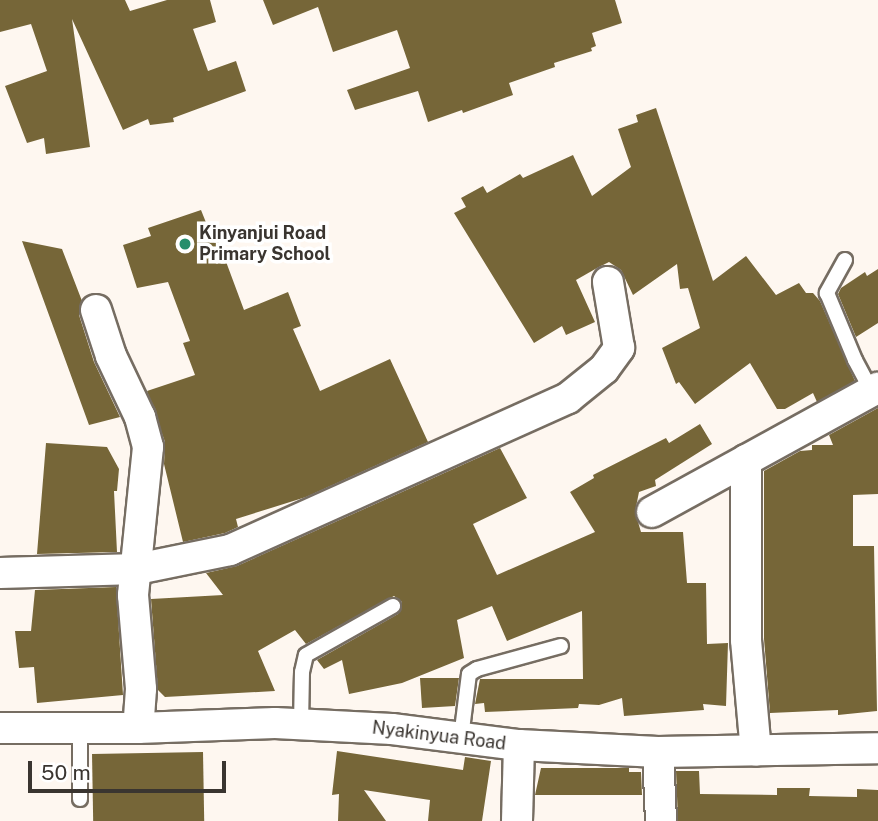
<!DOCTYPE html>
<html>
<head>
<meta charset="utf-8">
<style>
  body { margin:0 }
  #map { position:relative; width:878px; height:821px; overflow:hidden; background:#fef7f0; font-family:"Public Sans",sans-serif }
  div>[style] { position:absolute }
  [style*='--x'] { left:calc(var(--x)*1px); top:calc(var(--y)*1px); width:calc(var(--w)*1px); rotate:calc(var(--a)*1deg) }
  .building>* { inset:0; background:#766638; transform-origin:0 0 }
  .roads { filter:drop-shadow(2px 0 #766d62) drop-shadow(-2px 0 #766d62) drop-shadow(0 2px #766d62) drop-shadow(0 -2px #766d62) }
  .lane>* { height:14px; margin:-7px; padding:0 7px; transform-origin:7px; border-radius:7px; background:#fff }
  .street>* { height:30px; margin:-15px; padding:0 15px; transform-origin:15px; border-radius:15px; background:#fff }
  .dots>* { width:19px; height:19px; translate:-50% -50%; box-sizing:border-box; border:4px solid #fff; border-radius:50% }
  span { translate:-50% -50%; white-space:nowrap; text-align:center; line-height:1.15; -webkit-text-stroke:7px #fff; paint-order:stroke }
  .poi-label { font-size:18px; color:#3a3530; font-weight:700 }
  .left { translate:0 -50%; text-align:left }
  .street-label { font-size:18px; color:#3a3530 }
  .scale { position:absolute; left:28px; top:761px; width:198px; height:32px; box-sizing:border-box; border:4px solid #3a3530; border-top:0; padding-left:9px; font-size:21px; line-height:24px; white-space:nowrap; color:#3a3530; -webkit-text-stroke:5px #fff; paint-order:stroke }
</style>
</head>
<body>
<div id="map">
  <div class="building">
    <i style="clip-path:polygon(0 0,125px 0,130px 11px,167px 0,210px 0,216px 22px,193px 29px,208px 71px,236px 61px,246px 91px,173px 118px,174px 122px,150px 125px,148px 119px,123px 130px,72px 19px,90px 147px,46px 154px,44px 138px,27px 143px,5px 86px,47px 71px,31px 24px,0 32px)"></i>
    <i style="clip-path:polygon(263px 0,615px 0,622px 23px,592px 33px,596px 46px,591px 48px,592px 51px,554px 63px,555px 67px,509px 83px,513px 95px,463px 113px,462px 110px,428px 122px,418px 91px,355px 110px,347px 90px,410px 68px,397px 30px,333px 52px,318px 7px,273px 25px)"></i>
    <i style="clip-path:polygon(656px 108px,713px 281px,746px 256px,776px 295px,799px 283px,806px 293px,813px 293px,820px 301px,855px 381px,817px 402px,813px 393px,785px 409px,777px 409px,750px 363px,695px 404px,679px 382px,676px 384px,662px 348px,700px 328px,688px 288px,680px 289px,677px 264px,633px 295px,621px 270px,609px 262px,597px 268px,576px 280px,595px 322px,566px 335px,562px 326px,534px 343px,454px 213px,466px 207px,461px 198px,483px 186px,487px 193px,520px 174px,523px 178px,573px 155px,592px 196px,631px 167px,618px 129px,638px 122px,636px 115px)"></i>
    <i style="clip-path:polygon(201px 210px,207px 225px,212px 224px,244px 310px,288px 292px,301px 326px,293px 329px,320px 391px,390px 359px,428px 442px,306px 497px,236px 519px,238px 527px,225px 533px,183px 542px,164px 464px,165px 442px,147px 391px,195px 375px,183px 343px,190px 341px,168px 282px,137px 288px,123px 245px,151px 236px,148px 228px)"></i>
    <i style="clip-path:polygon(22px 241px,62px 249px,82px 301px,79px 315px,94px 362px,120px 417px,89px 425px)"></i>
    <i style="clip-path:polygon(878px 269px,878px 323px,856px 337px,838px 294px,841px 288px,865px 272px,867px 276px)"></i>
    <i style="clip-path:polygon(878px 408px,878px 494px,853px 495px,853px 546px,874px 546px,877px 711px,838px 715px,838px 710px,770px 713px,764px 639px,764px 471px,800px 451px,812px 450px,812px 445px,833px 445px,829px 435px)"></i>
    <i style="clip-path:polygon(700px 424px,712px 444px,655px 480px,656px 486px,639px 492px,635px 512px,641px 532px,683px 532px,687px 583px,706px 583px,707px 644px,728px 643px,726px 706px,703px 704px,704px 710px,624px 716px,622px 698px,599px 705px,579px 704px,578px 708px,485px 712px,484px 703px,475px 704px,480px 679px,583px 679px,582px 611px,507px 641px,492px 606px,457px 620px,464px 658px,402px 683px,349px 694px,342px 660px,324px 669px,317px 660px,398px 614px,402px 602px,394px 596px,306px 644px,295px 630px,258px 651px,275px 691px,165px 697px,158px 690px,151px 599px,223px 595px,206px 573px,237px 566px,500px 448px,527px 498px,473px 524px,497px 575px,595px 532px,570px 492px,594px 478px,593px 475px,666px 438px,669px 443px)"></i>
    <i style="clip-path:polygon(46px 443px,107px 447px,119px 469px,117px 491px,114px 491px,117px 552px,37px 554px)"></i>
    <i style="clip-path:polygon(116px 587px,123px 695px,37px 703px,34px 667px,19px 668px,15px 631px,31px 631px,35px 590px)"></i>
    <i style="clip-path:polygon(420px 678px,459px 678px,455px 706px,422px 708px)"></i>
    <i style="clip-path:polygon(337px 751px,463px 770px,465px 757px,491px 761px,482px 821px,428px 821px,430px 800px,364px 790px,386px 821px,338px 821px,339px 794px,332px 795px)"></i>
    <i style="left:203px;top:752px;width:69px;height:111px;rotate:89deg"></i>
    <i style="clip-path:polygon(541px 768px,629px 768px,629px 772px,641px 772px,642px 795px,535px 795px)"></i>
    <i style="clip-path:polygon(676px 771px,699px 771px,700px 794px,777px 795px,777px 788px,810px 788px,809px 796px,857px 797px,857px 789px,878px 790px,878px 821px,678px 821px)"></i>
  </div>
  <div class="roads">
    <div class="lane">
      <i style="--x:845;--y:260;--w:38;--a:119"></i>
      <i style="--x:827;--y:293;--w:73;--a:67.3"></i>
      <i style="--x:855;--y:360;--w:36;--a:62"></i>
      <i style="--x:301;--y:724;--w:52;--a:-88.9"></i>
      <i style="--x:302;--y:672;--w:17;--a:-77"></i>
      <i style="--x:306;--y:655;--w:100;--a:-29.4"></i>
      <i style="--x:461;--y:738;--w:64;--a:-82.9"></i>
      <i style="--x:469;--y:674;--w:9;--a:-32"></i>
      <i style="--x:477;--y:669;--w:87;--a:-15.3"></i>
      <i style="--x:80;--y:799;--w:71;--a:-90"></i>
    </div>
    <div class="street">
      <i style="--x:96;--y:310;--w:48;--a:71.9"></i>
      <i style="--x:111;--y:356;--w:68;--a:64.6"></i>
      <i style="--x:140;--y:417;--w:31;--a:75"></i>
      <i style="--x:148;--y:447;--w:149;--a:95.8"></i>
      <i style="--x:133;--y:595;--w:94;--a:85.1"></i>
      <i style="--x:141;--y:689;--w:39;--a:94"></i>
      <i style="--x:746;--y:460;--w:180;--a:90"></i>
      <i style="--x:746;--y:640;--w:111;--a:84.9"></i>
      <i style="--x:652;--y:512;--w:258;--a:-28.8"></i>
      <i style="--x:0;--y:573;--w:137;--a:-1.7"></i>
      <i style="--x:137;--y:569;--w:95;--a:-11.5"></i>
      <i style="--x:230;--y:550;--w:371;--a:-24.2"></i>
      <i style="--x:568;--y:398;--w:46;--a:-38.9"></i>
      <i style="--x:604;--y:369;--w:26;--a:-54"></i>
      <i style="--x:619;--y:348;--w:67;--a:-99.5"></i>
      <i style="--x:0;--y:728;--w:138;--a:0"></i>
      <i style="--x:138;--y:728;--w:137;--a:-2.1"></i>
      <i style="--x:275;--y:723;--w:117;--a:2.9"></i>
      <i style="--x:392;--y:729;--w:128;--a:7.2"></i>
      <i style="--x:519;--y:745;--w:139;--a:2.9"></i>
      <i style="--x:658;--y:752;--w:220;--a:-1"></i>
      <i style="--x:658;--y:752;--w:69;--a:87.5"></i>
      <i style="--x:517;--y:821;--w:76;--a:-88.5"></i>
    </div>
  </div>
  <div class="dots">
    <i style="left:185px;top:244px;background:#268e6b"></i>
  </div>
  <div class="poi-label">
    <span class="left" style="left:199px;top:244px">Kinyanjui Road<br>Primary School</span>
  </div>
  <div class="street-label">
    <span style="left:439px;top:736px;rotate:7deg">Nyakinyua Road</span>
  </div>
  <div class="scale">50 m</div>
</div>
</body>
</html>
